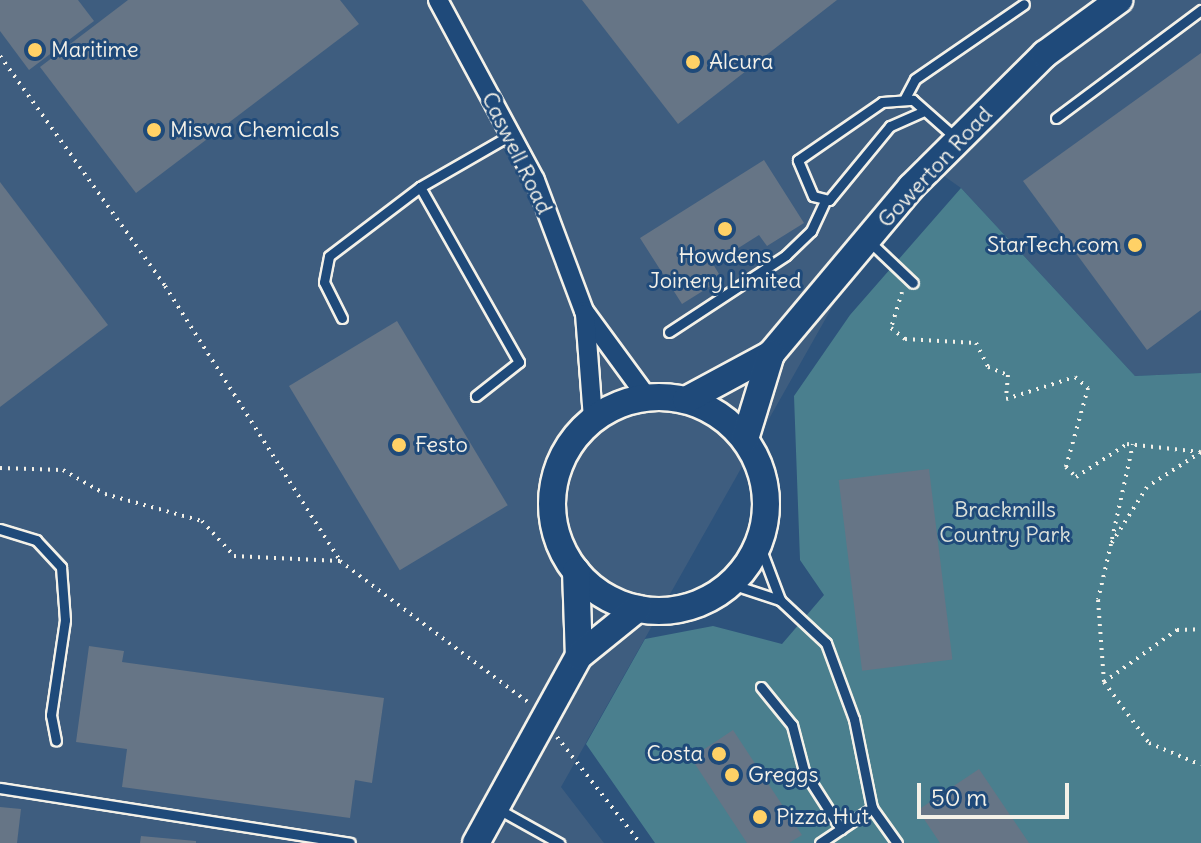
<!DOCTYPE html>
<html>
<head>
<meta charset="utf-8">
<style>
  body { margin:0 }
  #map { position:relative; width:1201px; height:843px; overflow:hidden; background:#2d537c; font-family:Delius,sans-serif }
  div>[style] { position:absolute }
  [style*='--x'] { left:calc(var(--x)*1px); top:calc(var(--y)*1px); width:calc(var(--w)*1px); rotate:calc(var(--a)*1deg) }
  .built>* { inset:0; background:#3e5d7f }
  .green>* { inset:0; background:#4a7f8e }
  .building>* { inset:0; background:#667586; transform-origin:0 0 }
  .path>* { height:4px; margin-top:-2px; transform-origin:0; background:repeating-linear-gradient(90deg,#f4f1e8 0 2px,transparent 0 8px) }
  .roads { filter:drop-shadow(2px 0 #f4f1e8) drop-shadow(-2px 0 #f4f1e8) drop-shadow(0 2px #f4f1e8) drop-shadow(0 -2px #f4f1e8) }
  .lane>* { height:9px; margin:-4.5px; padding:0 4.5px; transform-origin:4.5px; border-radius:4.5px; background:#1f4a7a }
  .street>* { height:18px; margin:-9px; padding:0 9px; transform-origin:9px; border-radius:9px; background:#1f4a7a }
  .secondary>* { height:26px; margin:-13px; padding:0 13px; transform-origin:13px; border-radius:13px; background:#1f4a7a }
  .secondary>.ring { margin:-13px; padding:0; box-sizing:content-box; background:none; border:26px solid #1f4a7a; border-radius:50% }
  .dots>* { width:22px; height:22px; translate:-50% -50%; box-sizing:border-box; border:4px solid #1f4a7a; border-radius:50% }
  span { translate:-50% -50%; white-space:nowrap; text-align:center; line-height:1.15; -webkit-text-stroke:6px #1f4a7a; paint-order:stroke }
  .poi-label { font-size:22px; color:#f4f1e8 }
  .left { translate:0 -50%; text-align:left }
  .right { translate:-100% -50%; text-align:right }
  .street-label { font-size:22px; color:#f4f1e8 }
  .park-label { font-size:22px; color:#dae0da }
  .scale { position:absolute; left:917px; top:783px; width:152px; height:36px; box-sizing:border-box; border:4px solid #f4f1e8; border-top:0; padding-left:10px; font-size:24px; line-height:28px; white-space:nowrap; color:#f4f1e8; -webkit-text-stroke:6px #1f4a7a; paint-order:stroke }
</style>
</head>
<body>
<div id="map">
  <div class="built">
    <i style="clip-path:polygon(0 0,1201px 0,1201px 373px,1135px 376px,961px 188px,917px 157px,561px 787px,604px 843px,0 843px)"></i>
  </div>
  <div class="green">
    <i style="clip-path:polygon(961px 188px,1135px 376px,1201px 373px,1201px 843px,655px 843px,586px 744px,645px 639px,713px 626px,782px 644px,824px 595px,800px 560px,794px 396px,850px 315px)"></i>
  </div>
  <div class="building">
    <i style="clip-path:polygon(0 0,78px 0,94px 21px,29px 70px,0 31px)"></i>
    <i style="clip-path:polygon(128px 0,340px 0,359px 24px,136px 193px,40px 67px)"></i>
    <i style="clip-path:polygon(582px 0,837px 0,678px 124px)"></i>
    <i style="clip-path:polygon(1201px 53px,1201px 310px,1147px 350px,1023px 181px)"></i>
    <i style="clip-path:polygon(764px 160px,804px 223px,767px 246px,759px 235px,713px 264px,722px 279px,682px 304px,640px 238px)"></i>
    <i style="clip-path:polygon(0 182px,108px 325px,0 407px)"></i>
    <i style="left:397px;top:321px;width:215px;height:126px;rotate:59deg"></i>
    <i style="left:929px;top:469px;width:192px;height:91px;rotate:83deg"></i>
    <i style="clip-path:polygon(89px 646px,124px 651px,122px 662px,384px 698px,372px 783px,355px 780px,350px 818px,122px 787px,127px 749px,76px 742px)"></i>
    <i style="clip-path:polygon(733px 730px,802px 835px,789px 843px,747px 843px,691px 758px)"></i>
    <i style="clip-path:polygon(979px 769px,1029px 843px,940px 843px,918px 810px)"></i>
    <i style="clip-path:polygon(0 807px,21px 809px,17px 843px,0 843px)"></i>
    <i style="clip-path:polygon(141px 836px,196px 841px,196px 843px,140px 843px)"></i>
  </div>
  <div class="path">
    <i style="--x:0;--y:56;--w:283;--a:54.3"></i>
    <i style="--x:165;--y:286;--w:326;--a:57.5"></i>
    <i style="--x:340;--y:561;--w:236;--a:36.9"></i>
    <i style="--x:902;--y:292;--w:38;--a:107"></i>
    <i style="--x:891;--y:328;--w:18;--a:38"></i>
    <i style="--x:905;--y:339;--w:71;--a:3.2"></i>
    <i style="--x:976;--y:343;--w:27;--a:63"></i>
    <i style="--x:988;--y:367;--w:22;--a:22"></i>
    <i style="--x:1008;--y:375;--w:24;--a:95"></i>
    <i style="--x:1006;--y:399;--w:72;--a:-17.7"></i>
    <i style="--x:1075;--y:377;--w:17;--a:40"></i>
    <i style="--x:1088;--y:388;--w:82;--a:105.6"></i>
    <i style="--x:1066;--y:467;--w:14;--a:45"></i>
    <i style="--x:1076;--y:477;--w:61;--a:-32.9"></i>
    <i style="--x:1127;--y:444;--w:74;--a:6.2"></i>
    <i style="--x:1201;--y:452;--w:64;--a:147.1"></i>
    <i style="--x:1147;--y:487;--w:67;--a:122.3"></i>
    <i style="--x:1111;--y:544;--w:57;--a:103.1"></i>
    <i style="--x:1098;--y:600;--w:82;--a:85.8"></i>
    <i style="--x:1104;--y:682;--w:76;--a:53.6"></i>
    <i style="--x:1149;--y:743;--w:56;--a:22.9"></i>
    <i style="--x:0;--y:468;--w:63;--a:1.8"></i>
    <i style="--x:63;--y:470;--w:48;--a:29.7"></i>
    <i style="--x:105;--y:494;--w:101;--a:15.6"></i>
    <i style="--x:202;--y:521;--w:47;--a:47.6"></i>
    <i style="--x:234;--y:556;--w:106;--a:2.7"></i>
    <i style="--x:1112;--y:539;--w:97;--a:-77.5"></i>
    <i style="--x:1104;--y:682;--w:90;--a:-35.5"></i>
    <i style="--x:1177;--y:630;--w:24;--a:-2"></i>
    <i style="--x:557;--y:737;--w:135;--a:51.9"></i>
  </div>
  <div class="roads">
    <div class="lane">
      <i style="--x:905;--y:98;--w:21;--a:-62"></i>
      <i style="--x:915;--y:79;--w:132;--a:-34.5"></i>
      <i style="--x:922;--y:112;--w:35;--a:156"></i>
      <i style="--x:890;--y:126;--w:96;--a:129.5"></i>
      <i style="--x:829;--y:200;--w:16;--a:-166"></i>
      <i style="--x:813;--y:196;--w:39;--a:-113"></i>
      <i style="--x:798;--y:160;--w:102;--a:-34.6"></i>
      <i style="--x:882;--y:102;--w:31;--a:-4"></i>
      <i style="--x:913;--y:100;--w:57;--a:41.5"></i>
      <i style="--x:1056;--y:118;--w:181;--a:-36.7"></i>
      <i style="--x:420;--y:187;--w:201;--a:60.5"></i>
      <i style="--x:519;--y:362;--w:55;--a:141.7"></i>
      <i style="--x:870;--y:242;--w:59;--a:43.6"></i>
      <i style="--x:342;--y:318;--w:40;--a:-116.6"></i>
      <i style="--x:324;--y:282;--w:26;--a:-79"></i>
      <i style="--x:329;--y:256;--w:114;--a:-37.2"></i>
      <i style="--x:420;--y:187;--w:106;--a:-29.9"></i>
      <i style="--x:669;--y:332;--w:140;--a:-33.3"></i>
      <i style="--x:786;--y:255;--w:35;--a:-44"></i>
      <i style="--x:811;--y:231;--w:33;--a:-65"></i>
      <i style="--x:0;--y:529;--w:38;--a:17"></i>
      <i style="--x:36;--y:540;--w:37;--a:47"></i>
      <i style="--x:61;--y:567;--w:53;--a:85.7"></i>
      <i style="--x:65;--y:620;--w:96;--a:98.4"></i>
      <i style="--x:51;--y:715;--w:26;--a:79"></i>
      <i style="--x:759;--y:544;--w:60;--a:69.4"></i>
      <i style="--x:731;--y:584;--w:52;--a:18.1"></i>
      <i style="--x:780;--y:600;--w:63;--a:43.1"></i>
      <i style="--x:826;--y:643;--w:81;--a:69.8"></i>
      <i style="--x:854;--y:719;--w:91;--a:78.6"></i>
      <i style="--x:872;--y:808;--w:43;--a:54.5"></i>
      <i style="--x:761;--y:687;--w:49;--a:50.8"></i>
      <i style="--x:792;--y:725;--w:48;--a:75.4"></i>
      <i style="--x:804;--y:771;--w:69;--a:57.5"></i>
      <i style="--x:0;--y:788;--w:354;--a:8.9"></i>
      <i style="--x:500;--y:810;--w:68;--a:29.2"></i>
      <i style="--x:820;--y:843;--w:63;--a:-33.9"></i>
    </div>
    <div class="street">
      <i style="--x:438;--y:0;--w:204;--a:61.7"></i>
      <i style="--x:535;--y:180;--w:140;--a:69.5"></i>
      <i style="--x:584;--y:311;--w:107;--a:53.8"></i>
      <i style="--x:585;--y:314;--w:105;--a:85.6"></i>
    </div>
    <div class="secondary">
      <i class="ring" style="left:552px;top:397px;width:188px;height:188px"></i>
      <i style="--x:686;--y:400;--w:97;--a:-28.4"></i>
      <i style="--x:771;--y:354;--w:218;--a:-50"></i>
      <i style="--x:911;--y:187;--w:189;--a:-44.8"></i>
      <i style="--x:1045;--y:54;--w:92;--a:-36.1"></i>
      <i style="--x:745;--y:439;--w:89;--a:-73"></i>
      <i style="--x:576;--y:571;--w:85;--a:88"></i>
      <i style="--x:476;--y:843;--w:213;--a:-61.2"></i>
      <i style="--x:579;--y:656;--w:75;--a:-39"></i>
    </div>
  </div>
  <div class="dots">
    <i style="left:35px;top:50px;background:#ffd166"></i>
    <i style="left:693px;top:62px;background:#ffd166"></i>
    <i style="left:154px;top:130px;background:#ffd166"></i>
    <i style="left:725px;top:229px;background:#ffd166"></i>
    <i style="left:1135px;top:245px;background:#ffd166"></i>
    <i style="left:399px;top:445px;background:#ffd166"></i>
    <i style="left:719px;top:754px;background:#ffd166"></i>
    <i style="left:732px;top:775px;background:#ffd166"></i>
    <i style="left:760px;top:817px;background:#ffd166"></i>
  </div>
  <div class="poi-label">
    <span class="left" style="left:51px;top:50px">Maritime</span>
    <span class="left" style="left:709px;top:62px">Alcura</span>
    <span class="left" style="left:170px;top:130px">Miswa Chemicals</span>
    <span class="right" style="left:1119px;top:245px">StarTech.com</span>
    <span style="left:725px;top:268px">Howdens<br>Joinery Limited</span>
    <span class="left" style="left:415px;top:445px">Festo</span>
    <span class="right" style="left:703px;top:754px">Costa</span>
    <span class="left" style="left:748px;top:775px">Greggs</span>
    <span class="left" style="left:776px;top:817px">Pizza Hut</span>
  </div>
  <div class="street-label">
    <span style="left:517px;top:153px;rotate:64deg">Caswell Road</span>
    <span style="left:935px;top:167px;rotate:-47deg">Gowerton Road</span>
  </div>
  <div class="park-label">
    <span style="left:1005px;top:522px">Brackmills<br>Country Park</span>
  </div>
  <div class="scale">50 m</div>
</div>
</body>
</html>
